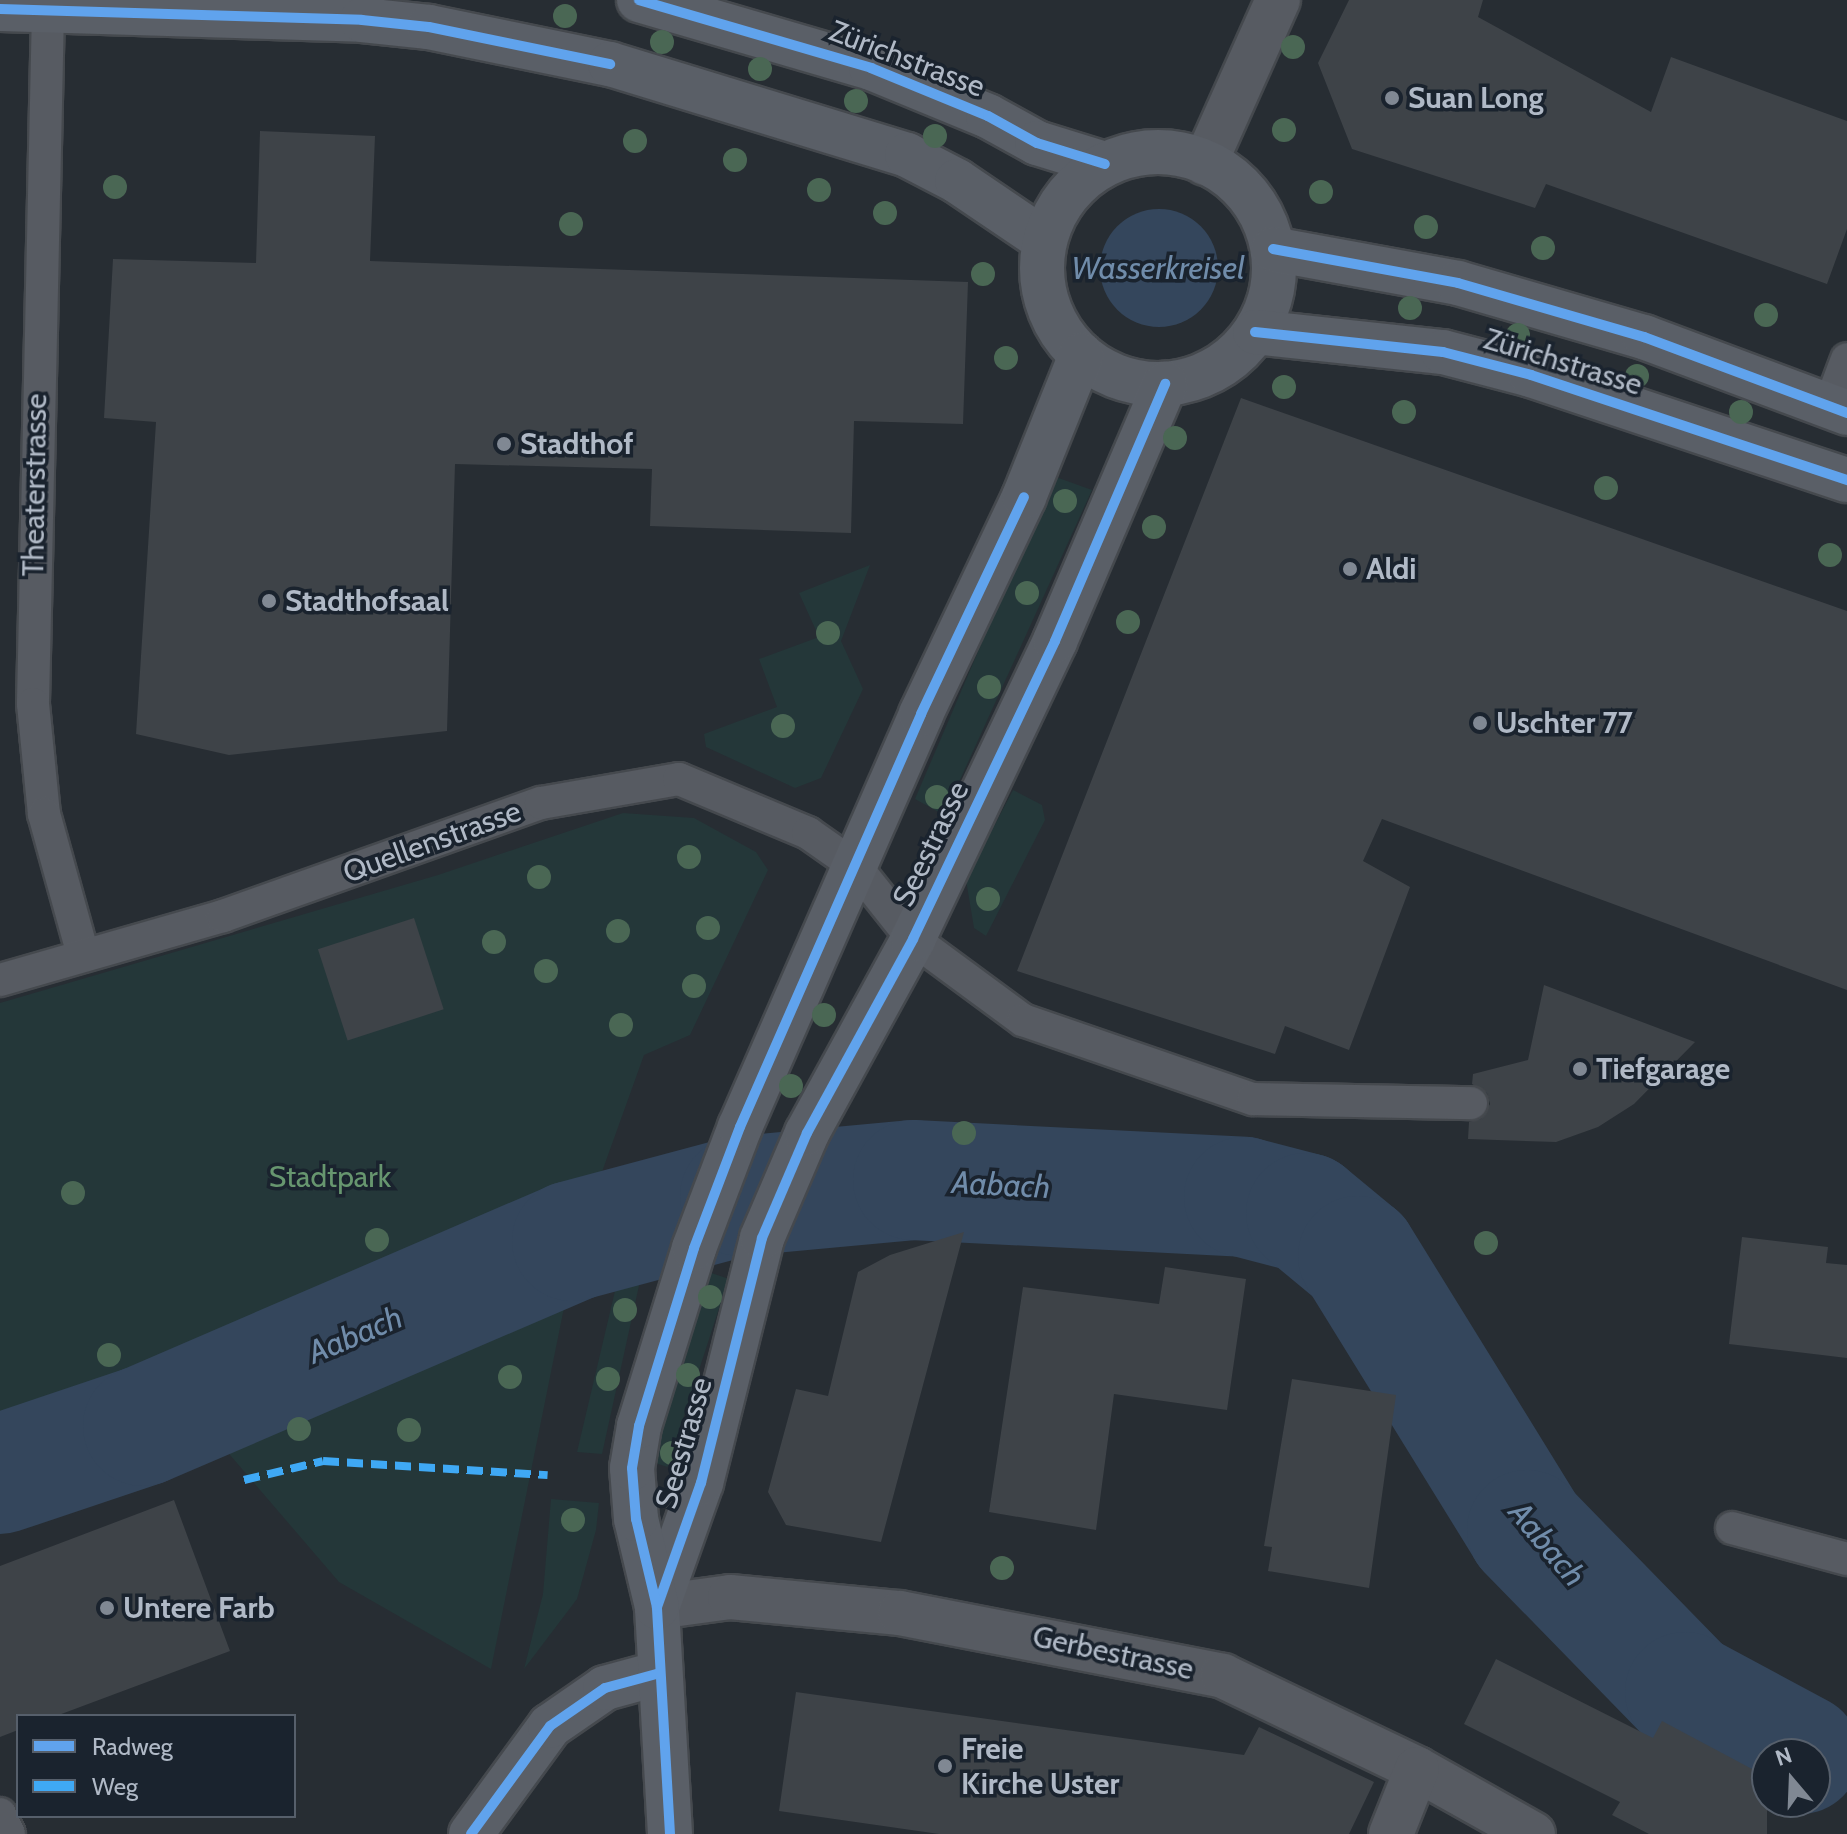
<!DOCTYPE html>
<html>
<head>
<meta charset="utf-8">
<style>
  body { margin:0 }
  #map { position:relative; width:1847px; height:1834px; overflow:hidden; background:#272d33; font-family:Cabin,sans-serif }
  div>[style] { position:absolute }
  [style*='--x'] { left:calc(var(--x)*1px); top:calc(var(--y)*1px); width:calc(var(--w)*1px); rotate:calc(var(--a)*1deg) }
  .green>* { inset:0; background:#243739; transform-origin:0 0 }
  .water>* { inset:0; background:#34465c }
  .round { border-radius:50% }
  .river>* { height:120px; margin:-60px; padding:0 60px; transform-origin:60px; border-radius:60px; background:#34465c }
  .building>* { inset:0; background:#3e4348; transform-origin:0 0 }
  .roads { filter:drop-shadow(2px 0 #45494e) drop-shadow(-2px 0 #45494e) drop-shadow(0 2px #45494e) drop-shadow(0 -2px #45494e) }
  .lane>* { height:32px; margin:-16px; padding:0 16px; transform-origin:16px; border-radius:16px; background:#575b62 }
  .street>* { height:44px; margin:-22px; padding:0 22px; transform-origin:22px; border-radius:22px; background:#575b62 }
  .secondary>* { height:44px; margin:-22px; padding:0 22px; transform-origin:22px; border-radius:22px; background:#5a5f67 }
  .secondary>.ring { margin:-22px; padding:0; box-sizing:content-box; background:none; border:44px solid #5a5f67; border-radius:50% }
  .quiet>* { height:8px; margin-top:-4px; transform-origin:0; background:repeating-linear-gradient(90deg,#3fa9f5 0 16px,transparent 0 24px) }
  .cycleway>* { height:10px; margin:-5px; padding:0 5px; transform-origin:5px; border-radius:5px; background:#60a3ed }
  .trees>* { width:24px; height:24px; margin:-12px; border-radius:50%; background:#4a6754 }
  .dots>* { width:22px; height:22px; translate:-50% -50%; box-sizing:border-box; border:4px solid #1a232e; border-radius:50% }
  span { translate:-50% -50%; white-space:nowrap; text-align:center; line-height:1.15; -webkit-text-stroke:7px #1a232e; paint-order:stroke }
  .street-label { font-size:30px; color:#b0b9c6 }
  .poi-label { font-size:30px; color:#b0b9c6; font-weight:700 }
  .left { translate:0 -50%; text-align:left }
  .park-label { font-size:30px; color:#67966f }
  .water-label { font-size:32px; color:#708caa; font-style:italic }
  .legend { position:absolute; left:16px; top:1714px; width:280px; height:104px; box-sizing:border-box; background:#1a232e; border:2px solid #565f6b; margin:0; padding:10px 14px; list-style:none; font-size:24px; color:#b0b9c6 }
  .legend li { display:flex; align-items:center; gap:16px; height:40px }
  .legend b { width:40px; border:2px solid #565f6b }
  .north { position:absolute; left:1751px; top:1738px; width:80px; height:80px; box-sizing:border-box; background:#1a232e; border:2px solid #565f6b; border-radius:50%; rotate:341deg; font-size:22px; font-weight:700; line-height:32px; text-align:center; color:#b0b9c6 }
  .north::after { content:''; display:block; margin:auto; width:28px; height:36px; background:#808893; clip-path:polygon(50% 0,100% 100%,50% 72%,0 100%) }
</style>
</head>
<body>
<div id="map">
  <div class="green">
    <i style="clip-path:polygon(1053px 476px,1092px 490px,944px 815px,915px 799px)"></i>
    <i style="clip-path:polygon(870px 565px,841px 641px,863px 689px,821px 778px,795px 788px,706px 747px,704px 734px,777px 707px,759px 659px,819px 637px,799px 593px)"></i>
    <i style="clip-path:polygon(1013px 790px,1042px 805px,1045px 820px,986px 936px,974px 928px,966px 880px)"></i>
    <i style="clip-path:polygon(623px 813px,694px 818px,756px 852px,768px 870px,690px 1035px,644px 1055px,603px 1169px,569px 1283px,491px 1669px,339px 1582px,163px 1377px,0 1435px,0 1003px,438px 875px)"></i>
    <i style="left:702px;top:1270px;width:28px;height:198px;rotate:18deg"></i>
    <i style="clip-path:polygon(642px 1272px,602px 1454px,577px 1452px,619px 1274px)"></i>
    <i style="clip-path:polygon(551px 1499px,599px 1503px,596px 1530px,577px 1599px,524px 1669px,543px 1594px)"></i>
  </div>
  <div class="water">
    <i class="round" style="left:1100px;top:209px;width:118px;height:118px"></i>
  </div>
  <div class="river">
    <i style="--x:0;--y:1474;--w:151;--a:-18.6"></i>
    <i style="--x:143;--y:1426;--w:467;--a:-23.3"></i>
    <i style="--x:572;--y:1241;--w:174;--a:-15"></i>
    <i style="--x:740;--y:1196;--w:174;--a:-5.3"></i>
    <i style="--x:913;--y:1180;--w:331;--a:2.9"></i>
    <i style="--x:1244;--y:1197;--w:64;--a:14.5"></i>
    <i style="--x:1306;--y:1213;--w:67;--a:39.6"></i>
    <i style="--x:1358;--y:1256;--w:322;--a:58.3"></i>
    <i style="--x:1527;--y:1530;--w:226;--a:45.7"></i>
    <i style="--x:1685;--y:1692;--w:131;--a:28.3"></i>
  </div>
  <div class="building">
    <i style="clip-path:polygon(1349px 0,1483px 0,1478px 17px,1651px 112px,1671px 57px,1847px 121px,1847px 229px,1827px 284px,1546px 184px,1535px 208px,1352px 149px,1318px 63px)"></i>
    <i style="clip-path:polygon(260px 131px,375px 136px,370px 261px,968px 282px,963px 424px,854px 421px,851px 533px,650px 526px,652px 469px,455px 464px,447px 731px,229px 755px,136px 734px,156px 422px,104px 418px,113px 259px,256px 263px)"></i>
    <i style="clip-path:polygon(1241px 398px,1847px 611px,1847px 990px,1382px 819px,1363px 861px,1410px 887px,1349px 1050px,1285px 1026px,1275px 1054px,1017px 971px)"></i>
    <i style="left:414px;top:918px;width:96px;height:101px;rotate:72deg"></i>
    <i style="clip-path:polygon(1544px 985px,1695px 1042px,1634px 1104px,1598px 1127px,1556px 1142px,1468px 1139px,1469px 1122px,1481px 1119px,1490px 1104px,1487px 1093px,1472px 1084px,1473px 1074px,1528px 1060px)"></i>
    <i style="clip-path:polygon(964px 1232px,881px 1542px,786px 1525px,768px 1492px,796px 1389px,828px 1396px,858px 1272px,890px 1255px)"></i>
    <i style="clip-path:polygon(1742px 1237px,1828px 1247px,1826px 1263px,1847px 1265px,1847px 1358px,1729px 1344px)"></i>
    <i style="clip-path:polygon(1165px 1267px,1246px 1279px,1227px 1410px,1114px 1394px,1096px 1530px,989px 1512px,1023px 1287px,1159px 1304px)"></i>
    <i style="clip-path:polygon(1292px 1379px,1396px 1395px,1369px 1588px,1268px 1571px,1272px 1547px,1264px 1546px)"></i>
    <i style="clip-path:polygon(174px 1500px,230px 1651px,56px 1716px,18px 1716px,18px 1730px,0 1737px,0 1566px)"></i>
    <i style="clip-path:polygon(1496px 1659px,1653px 1738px,1662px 1721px,1767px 1777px,1767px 1834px,1649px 1834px,1612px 1815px,1620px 1802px,1464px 1724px)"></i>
    <i style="clip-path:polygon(796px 1692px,1244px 1755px,1259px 1727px,1374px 1782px,1349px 1834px,939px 1834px,779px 1811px)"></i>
  </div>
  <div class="roads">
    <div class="lane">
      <i style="--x:48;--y:10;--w:694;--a:91.24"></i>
      <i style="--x:33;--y:704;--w:111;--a:84.3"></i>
      <i style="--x:44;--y:814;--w:146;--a:74.5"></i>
      <i style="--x:1829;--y:407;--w:51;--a:-69.4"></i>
      <i style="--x:0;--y:980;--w:232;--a:-16"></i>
      <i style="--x:223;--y:916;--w:337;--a:-19.6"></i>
      <i style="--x:541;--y:803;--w:140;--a:-9.9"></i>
      <i style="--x:679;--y:779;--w:140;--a:22.7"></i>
      <i style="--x:808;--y:833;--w:57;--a:35.1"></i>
      <i style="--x:855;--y:866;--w:93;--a:51.5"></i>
      <i style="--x:913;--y:939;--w:137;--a:36.4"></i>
      <i style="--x:1023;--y:1020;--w:243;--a:19"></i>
      <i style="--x:1253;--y:1099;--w:218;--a:1.1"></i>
      <i style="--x:1732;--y:1528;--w:119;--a:15.1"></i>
      <i style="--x:0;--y:1814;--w:22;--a:66"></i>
    </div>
    <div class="street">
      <i style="--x:1205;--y:163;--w:179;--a:-65.9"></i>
      <i style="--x:657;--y:1607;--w:74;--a:-7.8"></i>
      <i style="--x:730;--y:1597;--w:171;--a:5.4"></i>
      <i style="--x:900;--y:1613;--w:329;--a:11"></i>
      <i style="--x:1223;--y:1676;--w:215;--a:25.6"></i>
      <i style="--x:1417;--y:1769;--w:133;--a:29.3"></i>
      <i style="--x:1391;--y:1834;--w:70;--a:-68.2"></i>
    </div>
    <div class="secondary">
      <i style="--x:639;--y:0;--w:242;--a:16.3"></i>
      <i style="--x:871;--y:68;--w:126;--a:22.3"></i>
      <i style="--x:988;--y:116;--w:56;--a:28.9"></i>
      <i style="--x:1037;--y:143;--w:71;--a:17.2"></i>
      <i style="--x:0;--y:9;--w:362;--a:1.7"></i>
      <i style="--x:362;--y:20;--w:67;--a:6"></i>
      <i style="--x:429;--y:27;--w:185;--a:11.6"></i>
      <i style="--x:610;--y:64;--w:311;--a:17"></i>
      <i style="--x:907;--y:155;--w:56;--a:27.5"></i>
      <i style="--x:957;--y:181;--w:105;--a:34.1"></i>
      <i class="ring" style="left:1042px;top:152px;width:188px;height:188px"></i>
      <i style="--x:1273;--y:249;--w:188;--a:10.4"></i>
      <i style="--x:1458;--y:283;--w:194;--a:16.2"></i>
      <i style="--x:1644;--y:337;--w:217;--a:20.5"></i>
      <i style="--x:1255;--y:332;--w:189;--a:6.1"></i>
      <i style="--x:1443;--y:352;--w:91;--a:14.6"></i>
      <i style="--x:1531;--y:375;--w:333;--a:18.4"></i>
      <i style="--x:657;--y:1607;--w:132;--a:-70.5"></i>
      <i style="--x:701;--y:1483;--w:252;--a:-76"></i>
      <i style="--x:762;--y:1238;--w:114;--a:-66.8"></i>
      <i style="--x:807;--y:1133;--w:221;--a:-61.3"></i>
      <i style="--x:913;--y:939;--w:330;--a:-64.5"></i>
      <i style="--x:1055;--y:641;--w:280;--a:-66.8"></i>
      <i style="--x:471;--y:1834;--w:134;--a:-53.8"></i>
      <i style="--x:550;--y:1726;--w:67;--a:-34.6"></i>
      <i style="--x:605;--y:1688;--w:57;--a:-15.3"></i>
      <i style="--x:670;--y:1834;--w:227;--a:-93.3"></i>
      <i style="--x:657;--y:1607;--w:90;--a:-103.4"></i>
      <i style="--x:636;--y:1519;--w:51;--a:-94.5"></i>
      <i style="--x:632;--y:1468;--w:43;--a:-80.5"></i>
      <i style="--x:639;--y:1426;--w:186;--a:-72.8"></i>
      <i style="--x:694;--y:1248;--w:129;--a:-69.2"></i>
      <i style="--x:740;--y:1127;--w:451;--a:-66.3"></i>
      <i style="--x:921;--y:714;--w:240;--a:-64.6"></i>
      <i style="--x:1024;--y:497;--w:153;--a:-68.1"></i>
    </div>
  </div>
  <div class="quiet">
    <i style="--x:244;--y:1480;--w:81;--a:-13.5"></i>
    <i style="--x:323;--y:1461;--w:225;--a:3.6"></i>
  </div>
  <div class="cycleway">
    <i style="--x:639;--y:0;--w:242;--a:16.3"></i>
    <i style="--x:871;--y:68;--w:126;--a:22.3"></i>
    <i style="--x:988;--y:116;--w:56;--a:28.9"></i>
    <i style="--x:1037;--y:143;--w:71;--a:17.2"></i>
    <i style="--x:0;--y:9;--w:362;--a:1.7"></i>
    <i style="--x:362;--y:20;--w:67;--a:6"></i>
    <i style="--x:429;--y:27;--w:185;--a:11.6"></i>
    <i style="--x:1273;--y:249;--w:188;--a:10.4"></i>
    <i style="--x:1458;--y:283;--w:194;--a:16.2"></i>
    <i style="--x:1644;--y:337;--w:217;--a:20.5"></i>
    <i style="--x:1255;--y:332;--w:189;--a:6.1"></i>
    <i style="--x:1443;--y:352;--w:91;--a:14.6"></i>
    <i style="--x:1531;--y:375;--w:333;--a:18.4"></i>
    <i style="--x:657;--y:1607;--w:132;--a:-70.5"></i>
    <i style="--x:701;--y:1483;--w:252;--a:-76"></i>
    <i style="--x:762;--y:1238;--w:114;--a:-66.8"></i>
    <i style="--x:807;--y:1133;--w:221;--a:-61.3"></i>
    <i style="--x:913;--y:939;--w:330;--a:-64.5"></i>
    <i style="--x:1055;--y:641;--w:280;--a:-66.8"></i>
    <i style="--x:471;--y:1834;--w:134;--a:-53.8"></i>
    <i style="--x:550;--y:1726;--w:67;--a:-34.6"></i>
    <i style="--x:605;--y:1688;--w:57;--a:-15.3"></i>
    <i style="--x:670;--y:1834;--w:227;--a:-93.3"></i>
    <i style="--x:657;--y:1607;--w:90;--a:-103.4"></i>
    <i style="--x:636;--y:1519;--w:51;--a:-94.5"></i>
    <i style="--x:632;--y:1468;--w:43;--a:-80.5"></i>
    <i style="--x:639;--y:1426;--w:186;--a:-72.8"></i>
    <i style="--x:694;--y:1248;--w:129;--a:-69.2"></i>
    <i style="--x:740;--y:1127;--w:451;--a:-66.3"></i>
    <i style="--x:921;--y:714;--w:240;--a:-64.6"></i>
  </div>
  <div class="trees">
    <i style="left:565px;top:16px"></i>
    <i style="left:662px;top:42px"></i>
    <i style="left:1293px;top:47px"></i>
    <i style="left:760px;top:69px"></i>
    <i style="left:856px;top:101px"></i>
    <i style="left:1284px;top:130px"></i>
    <i style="left:935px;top:136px"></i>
    <i style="left:635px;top:141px"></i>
    <i style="left:735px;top:160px"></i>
    <i style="left:115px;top:187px"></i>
    <i style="left:819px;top:190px"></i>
    <i style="left:1321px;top:192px"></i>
    <i style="left:885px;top:213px"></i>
    <i style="left:571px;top:224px"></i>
    <i style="left:1426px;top:227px"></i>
    <i style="left:1543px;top:248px"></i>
    <i style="left:983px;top:274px"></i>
    <i style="left:1410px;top:308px"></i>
    <i style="left:1766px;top:315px"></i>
    <i style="left:1518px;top:335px"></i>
    <i style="left:1006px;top:358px"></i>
    <i style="left:1637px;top:376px"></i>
    <i style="left:1284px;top:387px"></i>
    <i style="left:1404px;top:412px"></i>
    <i style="left:1741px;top:412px"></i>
    <i style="left:1175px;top:438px"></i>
    <i style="left:1606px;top:488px"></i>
    <i style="left:1065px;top:501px"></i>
    <i style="left:1154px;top:527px"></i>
    <i style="left:1830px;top:555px"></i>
    <i style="left:1027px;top:593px"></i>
    <i style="left:1128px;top:622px"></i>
    <i style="left:828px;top:633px"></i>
    <i style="left:989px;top:687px"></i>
    <i style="left:783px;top:726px"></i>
    <i style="left:937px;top:797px"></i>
    <i style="left:689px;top:857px"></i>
    <i style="left:539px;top:877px"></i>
    <i style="left:988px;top:899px"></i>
    <i style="left:708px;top:928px"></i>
    <i style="left:618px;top:931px"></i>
    <i style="left:494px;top:942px"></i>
    <i style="left:546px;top:971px"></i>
    <i style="left:694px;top:986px"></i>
    <i style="left:824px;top:1015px"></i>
    <i style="left:621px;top:1025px"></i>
    <i style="left:791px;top:1086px"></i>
    <i style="left:964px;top:1133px"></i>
    <i style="left:73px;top:1193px"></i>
    <i style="left:377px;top:1240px"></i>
    <i style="left:1486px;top:1243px"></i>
    <i style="left:710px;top:1297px"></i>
    <i style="left:625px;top:1310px"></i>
    <i style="left:109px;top:1355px"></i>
    <i style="left:688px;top:1375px"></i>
    <i style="left:510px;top:1377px"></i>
    <i style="left:608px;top:1379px"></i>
    <i style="left:299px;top:1429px"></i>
    <i style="left:409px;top:1430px"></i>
    <i style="left:672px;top:1453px"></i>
    <i style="left:573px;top:1520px"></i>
    <i style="left:1002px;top:1568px"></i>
  </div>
  <div class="dots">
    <i style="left:1392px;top:98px;background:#808893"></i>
    <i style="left:504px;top:444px;background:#808893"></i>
    <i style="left:1350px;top:569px;background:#808893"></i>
    <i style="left:269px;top:601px;background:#808893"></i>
    <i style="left:1480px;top:723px;background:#808893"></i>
    <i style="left:1580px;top:1069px;background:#808893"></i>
    <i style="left:107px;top:1608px;background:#808893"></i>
    <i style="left:945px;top:1766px;background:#808893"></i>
  </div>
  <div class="street-label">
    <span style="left:907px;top:59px;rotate:21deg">Zürichstrasse</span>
    <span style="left:1563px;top:362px;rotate:17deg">Zürichstrasse</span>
    <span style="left:35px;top:485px;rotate:-89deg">Theaterstrasse</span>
    <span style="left:432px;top:842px;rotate:-20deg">Quellenstrasse</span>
    <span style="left:931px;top:844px;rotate:-64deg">Seestrasse</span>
    <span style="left:684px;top:1443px;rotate:-74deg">Seestrasse</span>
    <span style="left:1113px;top:1653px;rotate:12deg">Gerbestrasse</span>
  </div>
  <div class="poi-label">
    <span class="left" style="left:1408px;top:98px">Suan Long</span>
    <span class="left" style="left:520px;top:444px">Stadthof</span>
    <span class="left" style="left:1366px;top:569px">Aldi</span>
    <span class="left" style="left:285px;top:601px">Stadthofsaal</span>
    <span class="left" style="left:1496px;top:723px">Uschter 77</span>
    <span class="left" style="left:1596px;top:1069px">Tiefgarage</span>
    <span class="left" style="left:123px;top:1608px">Untere Farb</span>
    <span class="left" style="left:961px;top:1766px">Freie<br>Kirche Uster</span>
  </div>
  <div class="park-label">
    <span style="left:330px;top:1177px">Stadtpark</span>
  </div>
  <div class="water-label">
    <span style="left:1158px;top:268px">Wasserkreisel</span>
    <span style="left:1001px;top:1185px;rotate:3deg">Aabach</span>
    <span style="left:355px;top:1335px;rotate:-23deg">Aabach</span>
    <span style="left:1547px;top:1544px;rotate:50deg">Aabach</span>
  </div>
  <ul class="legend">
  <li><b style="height:10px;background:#60a3ed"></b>Radweg</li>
  <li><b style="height:10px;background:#3fa9f5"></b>Weg</li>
  </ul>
  <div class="north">N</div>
</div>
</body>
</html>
